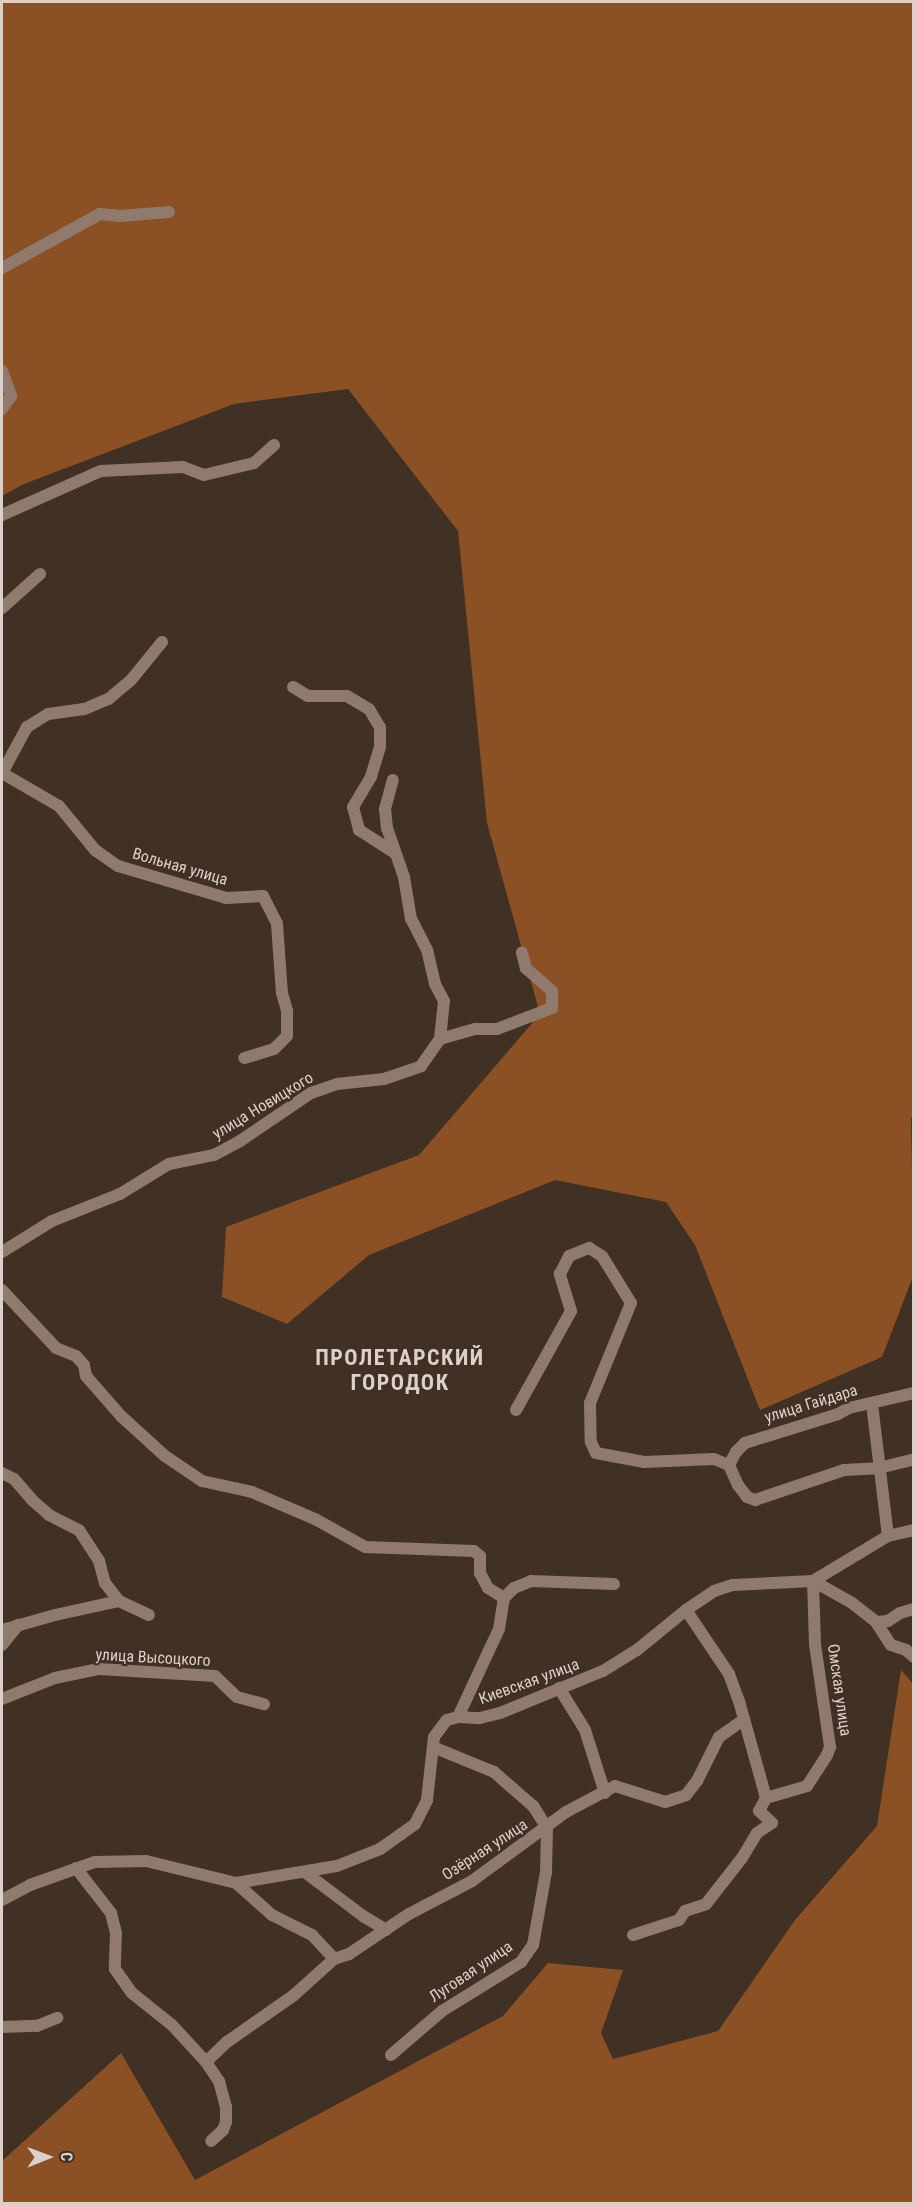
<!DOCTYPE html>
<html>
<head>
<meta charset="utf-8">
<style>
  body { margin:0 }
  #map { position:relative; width:915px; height:2205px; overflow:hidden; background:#413024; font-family:"Roboto Condensed",sans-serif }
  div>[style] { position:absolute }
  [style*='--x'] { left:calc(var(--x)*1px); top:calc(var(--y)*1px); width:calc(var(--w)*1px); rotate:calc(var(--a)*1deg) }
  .forest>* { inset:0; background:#8b5024 }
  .minor>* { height:12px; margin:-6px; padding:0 6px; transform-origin:6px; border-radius:6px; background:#8f7a6d }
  span { translate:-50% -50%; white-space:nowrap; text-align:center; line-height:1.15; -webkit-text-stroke:4.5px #413024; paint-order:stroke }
  .street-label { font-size:16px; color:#dcd1ca }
  .district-label { font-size:22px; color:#dcd1ca; font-weight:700; letter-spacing:1.5px }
  .frame { position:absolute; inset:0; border:3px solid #dcd1ca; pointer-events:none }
  .north { position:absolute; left:18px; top:2127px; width:60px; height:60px; -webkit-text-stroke:4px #413024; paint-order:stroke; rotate:89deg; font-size:16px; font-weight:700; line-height:24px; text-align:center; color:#dcd1ca }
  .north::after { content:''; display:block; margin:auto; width:21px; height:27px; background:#dcd1ca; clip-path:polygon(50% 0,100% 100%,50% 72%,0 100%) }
</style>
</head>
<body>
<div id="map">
  <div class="forest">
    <i style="clip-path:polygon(2px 2px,913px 2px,914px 1116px,911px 1118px,914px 1274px,882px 1357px,760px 1410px,695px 1245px,666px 1202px,555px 1180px,369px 1255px,287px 1324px,222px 1297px,226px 1227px,419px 1155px,540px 1014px,487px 823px,458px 531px,348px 389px,234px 404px,24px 484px,2px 496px)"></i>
    <i style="clip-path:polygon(901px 1670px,914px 1685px,913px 2203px,2px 2203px,2px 2161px,121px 2053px,195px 2180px,503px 2016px,548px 1963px,623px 1970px,601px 2033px,613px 2059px,718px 2031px,795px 1920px,877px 1826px)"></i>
  </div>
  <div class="minor">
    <i style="--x:2;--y:268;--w:112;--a:-28.9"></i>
    <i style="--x:100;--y:214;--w:20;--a:6"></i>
    <i style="--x:120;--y:216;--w:49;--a:-4.7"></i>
    <i style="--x:2;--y:371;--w:27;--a:70"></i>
    <i style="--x:11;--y:396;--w:16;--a:125"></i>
    <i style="--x:2;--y:515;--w:108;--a:-24"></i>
    <i style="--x:101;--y:471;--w:82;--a:-2.8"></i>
    <i style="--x:183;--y:467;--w:22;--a:21"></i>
    <i style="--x:204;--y:475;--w:51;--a:-13.5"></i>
    <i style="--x:254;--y:463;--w:27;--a:-42"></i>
    <i style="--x:2;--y:608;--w:51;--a:-41.8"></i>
    <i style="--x:162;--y:642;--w:49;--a:129.2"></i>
    <i style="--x:131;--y:680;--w:30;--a:140"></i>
    <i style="--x:108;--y:699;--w:26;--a:157"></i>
    <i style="--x:84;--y:709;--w:36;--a:172"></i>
    <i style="--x:48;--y:714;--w:25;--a:148"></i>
    <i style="--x:27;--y:727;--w:52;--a:118.5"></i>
    <i style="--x:2;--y:773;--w:66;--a:30.1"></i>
    <i style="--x:59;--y:806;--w:57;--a:50.7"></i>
    <i style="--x:95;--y:850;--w:28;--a:35"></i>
    <i style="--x:118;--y:866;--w:113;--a:16.5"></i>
    <i style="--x:226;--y:898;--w:37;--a:-3"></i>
    <i style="--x:263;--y:896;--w:31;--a:63"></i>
    <i style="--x:277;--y:924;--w:69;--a:85.9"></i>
    <i style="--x:282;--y:993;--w:19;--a:74"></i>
    <i style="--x:287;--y:1011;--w:25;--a:90"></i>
    <i style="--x:287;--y:1036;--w:18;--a:135"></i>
    <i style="--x:274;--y:1049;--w:31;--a:163"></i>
    <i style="--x:293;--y:687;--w:17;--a:31"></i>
    <i style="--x:308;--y:696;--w:39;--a:0"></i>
    <i style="--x:347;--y:696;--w:26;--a:31"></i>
    <i style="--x:369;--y:709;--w:21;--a:59"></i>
    <i style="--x:380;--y:727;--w:20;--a:90"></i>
    <i style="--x:380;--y:747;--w:31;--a:107"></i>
    <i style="--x:371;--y:777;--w:35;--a:121"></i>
    <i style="--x:353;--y:807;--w:24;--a:75"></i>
    <i style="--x:359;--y:830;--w:43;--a:32.6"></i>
    <i style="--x:440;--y:1039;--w:37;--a:-16"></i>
    <i style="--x:476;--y:1029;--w:21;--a:0"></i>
    <i style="--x:497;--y:1029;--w:59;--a:-20.9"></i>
    <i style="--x:552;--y:1008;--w:17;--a:-90"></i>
    <i style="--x:552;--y:991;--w:35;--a:-139"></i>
    <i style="--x:526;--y:968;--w:16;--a:-105"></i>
    <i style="--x:2;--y:1252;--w:59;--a:-31.8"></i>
    <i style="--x:52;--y:1221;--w:73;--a:-21.7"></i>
    <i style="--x:120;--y:1194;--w:57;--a:-31.5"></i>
    <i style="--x:169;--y:1164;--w:46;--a:-11.3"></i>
    <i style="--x:214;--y:1155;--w:30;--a:-28"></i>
    <i style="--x:240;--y:1141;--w:86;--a:-34.1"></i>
    <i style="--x:311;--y:1093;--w:28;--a:-19"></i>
    <i style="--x:337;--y:1084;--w:47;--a:-6.1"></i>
    <i style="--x:384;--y:1079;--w:39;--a:-19"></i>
    <i style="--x:421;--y:1066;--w:33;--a:-55"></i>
    <i style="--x:440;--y:1039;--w:38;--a:-84"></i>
    <i style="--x:444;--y:1001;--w:19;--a:-118"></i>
    <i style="--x:435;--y:984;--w:35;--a:-103"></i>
    <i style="--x:427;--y:950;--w:35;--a:-117"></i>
    <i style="--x:411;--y:919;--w:43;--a:-99.5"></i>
    <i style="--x:404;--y:877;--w:52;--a:-109.1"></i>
    <i style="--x:387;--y:828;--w:19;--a:-96"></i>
    <i style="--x:385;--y:809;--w:30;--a:-75"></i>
    <i style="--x:2;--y:1290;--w:79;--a:47"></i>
    <i style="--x:56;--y:1348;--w:22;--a:22"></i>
    <i style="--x:76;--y:1356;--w:12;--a:48"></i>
    <i style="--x:84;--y:1365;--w:11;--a:80"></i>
    <i style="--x:86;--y:1376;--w:53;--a:48.8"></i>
    <i style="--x:121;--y:1416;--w:59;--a:42.3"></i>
    <i style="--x:165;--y:1456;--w:45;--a:34"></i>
    <i style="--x:202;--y:1481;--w:51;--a:12.4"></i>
    <i style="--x:252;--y:1492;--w:69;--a:23.2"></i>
    <i style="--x:315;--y:1519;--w:57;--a:29.2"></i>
    <i style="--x:365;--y:1547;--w:109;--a:2.1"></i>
    <i style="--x:474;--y:1551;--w:8;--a:40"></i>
    <i style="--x:480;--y:1556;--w:17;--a:90"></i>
    <i style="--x:480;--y:1573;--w:17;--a:62"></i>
    <i style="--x:488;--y:1588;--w:19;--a:32"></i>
    <i style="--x:872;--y:1404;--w:133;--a:83.1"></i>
    <i style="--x:516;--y:1410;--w:113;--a:-60.9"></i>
    <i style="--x:571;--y:1311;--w:39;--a:-107"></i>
    <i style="--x:560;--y:1274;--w:20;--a:-63"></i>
    <i style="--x:569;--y:1256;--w:22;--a:-22"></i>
    <i style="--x:589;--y:1248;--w:15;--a:32"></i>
    <i style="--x:602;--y:1256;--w:55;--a:58.3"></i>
    <i style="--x:631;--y:1303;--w:108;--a:112.3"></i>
    <i style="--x:590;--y:1403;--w:39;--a:89"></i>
    <i style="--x:591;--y:1442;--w:12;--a:66"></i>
    <i style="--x:596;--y:1453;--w:49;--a:10.6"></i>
    <i style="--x:644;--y:1462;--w:70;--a:-2.5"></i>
    <i style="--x:714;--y:1459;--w:16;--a:22"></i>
    <i style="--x:729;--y:1465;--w:22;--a:66"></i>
    <i style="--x:738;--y:1485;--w:15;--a:53"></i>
    <i style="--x:747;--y:1497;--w:9;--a:21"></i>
    <i style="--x:755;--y:1500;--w:94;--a:-18.6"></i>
    <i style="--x:844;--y:1470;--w:35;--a:-3"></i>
    <i style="--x:879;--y:1468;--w:36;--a:-14"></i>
    <i style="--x:729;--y:1465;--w:15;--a:-62"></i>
    <i style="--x:736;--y:1452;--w:13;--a:-45"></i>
    <i style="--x:745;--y:1443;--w:97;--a:-17.3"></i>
    <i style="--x:838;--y:1414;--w:13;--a:-29"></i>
    <i style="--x:849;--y:1408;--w:67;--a:-13"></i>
    <i style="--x:2;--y:1473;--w:13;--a:27"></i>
    <i style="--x:14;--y:1479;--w:28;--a:49"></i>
    <i style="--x:32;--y:1500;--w:23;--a:41"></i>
    <i style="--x:49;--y:1515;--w:34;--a:27"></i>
    <i style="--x:79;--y:1530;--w:37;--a:57"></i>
    <i style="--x:99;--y:1561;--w:23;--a:75"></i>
    <i style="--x:105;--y:1583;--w:23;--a:52"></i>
    <i style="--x:813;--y:1581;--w:45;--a:29.4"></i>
    <i style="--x:852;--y:1603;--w:31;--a:38"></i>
    <i style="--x:876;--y:1622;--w:12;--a:-5"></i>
    <i style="--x:888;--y:1621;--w:14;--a:-34"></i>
    <i style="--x:900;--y:1613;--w:15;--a:-16"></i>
    <i style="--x:686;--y:1610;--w:77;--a:56.1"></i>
    <i style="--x:729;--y:1674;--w:29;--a:70"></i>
    <i style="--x:739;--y:1701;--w:101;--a:74.4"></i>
    <i style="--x:876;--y:1622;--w:27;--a:57"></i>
    <i style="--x:891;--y:1645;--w:16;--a:18"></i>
    <i style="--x:906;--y:1650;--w:11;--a:41"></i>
    <i style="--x:2;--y:1630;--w:55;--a:-15.8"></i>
    <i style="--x:55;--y:1615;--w:66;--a:-12.3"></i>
    <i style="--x:119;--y:1601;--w:33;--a:25"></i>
    <i style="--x:2;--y:1645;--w:26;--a:-51"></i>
    <i style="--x:559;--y:1688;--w:49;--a:58.2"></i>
    <i style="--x:585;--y:1730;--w:66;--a:72.4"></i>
    <i style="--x:2;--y:1699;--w:57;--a:-21.6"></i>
    <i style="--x:55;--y:1678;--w:45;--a:-11.6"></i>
    <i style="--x:99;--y:1669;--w:116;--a:3.5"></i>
    <i style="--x:215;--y:1676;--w:30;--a:44"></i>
    <i style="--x:237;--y:1697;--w:28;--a:15"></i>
    <i style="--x:458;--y:1717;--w:97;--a:-65"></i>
    <i style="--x:499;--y:1629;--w:31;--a:-81"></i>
    <i style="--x:504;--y:1598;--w:14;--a:-45"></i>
    <i style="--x:514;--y:1588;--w:18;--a:-22"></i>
    <i style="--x:531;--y:1581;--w:83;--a:2.1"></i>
    <i style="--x:76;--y:1868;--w:57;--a:52.1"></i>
    <i style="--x:111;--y:1913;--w:21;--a:76"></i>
    <i style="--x:116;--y:1933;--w:36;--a:92"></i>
    <i style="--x:115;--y:1969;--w:29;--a:55"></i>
    <i style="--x:132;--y:1993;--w:51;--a:38.7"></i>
    <i style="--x:172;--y:2025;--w:50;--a:47.4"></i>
    <i style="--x:206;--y:2062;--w:23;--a:56"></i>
    <i style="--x:219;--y:2081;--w:27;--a:75"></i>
    <i style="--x:226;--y:2107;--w:15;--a:90"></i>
    <i style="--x:226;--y:2122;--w:9;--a:111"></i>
    <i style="--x:223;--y:2130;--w:16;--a:137"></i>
    <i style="--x:306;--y:1873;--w:71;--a:37"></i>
    <i style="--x:363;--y:1916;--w:27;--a:31"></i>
    <i style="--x:236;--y:1883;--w:48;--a:41.6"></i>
    <i style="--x:272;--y:1915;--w:45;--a:26.6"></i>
    <i style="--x:312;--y:1935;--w:33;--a:47"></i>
    <i style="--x:2;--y:1900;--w:32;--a:-28"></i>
    <i style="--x:30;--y:1885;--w:69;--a:-19.5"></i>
    <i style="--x:95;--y:1862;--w:51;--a:-1.1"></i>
    <i style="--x:146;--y:1861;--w:93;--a:13.7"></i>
    <i style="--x:236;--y:1883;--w:102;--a:-9.6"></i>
    <i style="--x:337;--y:1866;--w:46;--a:-21.6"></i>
    <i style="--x:380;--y:1849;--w:43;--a:-35.5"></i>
    <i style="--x:415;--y:1824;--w:27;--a:-63"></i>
    <i style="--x:427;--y:1800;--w:63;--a:-83.7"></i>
    <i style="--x:434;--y:1737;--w:21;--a:-53"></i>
    <i style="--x:447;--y:1720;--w:11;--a:-15"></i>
    <i style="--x:458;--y:1717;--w:22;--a:3"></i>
    <i style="--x:480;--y:1718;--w:21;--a:-14"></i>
    <i style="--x:500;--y:1713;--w:111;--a:-22.2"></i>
    <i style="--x:603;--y:1671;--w:40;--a:-32"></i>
    <i style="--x:637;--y:1650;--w:63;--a:-39.2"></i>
    <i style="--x:686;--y:1610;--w:34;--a:-34"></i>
    <i style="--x:714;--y:1591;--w:20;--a:-18"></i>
    <i style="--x:733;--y:1585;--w:80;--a:-2.9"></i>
    <i style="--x:813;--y:1581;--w:87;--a:-31"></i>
    <i style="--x:888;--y:1536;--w:27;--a:-13"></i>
    <i style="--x:633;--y:1935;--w:48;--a:-18.1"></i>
    <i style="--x:679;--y:1920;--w:11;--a:-56"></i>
    <i style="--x:685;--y:1911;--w:22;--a:-18"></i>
    <i style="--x:706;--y:1904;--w:58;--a:-52"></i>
    <i style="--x:742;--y:1858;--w:29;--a:-59"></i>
    <i style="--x:757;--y:1833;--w:18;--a:-34"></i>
    <i style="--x:772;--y:1823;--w:18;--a:-137"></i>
    <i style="--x:759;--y:1811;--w:15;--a:-62"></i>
    <i style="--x:766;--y:1798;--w:43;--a:-16.3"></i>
    <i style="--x:807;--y:1786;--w:37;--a:-57"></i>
    <i style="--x:827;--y:1755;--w:9;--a:-69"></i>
    <i style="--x:830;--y:1747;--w:104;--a:-98.3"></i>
    <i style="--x:815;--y:1644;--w:63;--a:-91.8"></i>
    <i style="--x:2;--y:2027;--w:35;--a:-2"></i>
    <i style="--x:37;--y:2026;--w:22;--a:-22"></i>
    <i style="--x:391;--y:2055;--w:67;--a:-40.8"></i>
    <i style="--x:442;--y:2011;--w:93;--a:-31.8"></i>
    <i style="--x:521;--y:1962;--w:21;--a:-55"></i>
    <i style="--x:533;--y:1945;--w:74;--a:-79.9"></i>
    <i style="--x:546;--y:1872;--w:44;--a:-88.7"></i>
    <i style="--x:547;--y:1828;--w:26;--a:-122"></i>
    <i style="--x:533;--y:1806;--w:52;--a:-138.9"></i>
    <i style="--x:494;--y:1772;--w:66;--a:-157.7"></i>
    <i style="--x:206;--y:2062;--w:29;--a:-44"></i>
    <i style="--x:227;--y:2042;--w:82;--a:-35"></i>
    <i style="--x:294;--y:1995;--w:54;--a:-42"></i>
    <i style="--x:334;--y:1959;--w:16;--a:-18"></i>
    <i style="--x:349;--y:1954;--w:72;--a:-33.7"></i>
    <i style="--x:409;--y:1914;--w:71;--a:-27.6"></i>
    <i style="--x:472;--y:1881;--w:117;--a:-36.3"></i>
    <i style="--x:566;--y:1812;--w:55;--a:-28"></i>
    <i style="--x:615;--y:1786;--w:52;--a:17.7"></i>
    <i style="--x:665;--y:1802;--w:22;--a:-18"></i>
    <i style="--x:686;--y:1795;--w:18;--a:-52"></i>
    <i style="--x:697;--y:1781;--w:49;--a:-63.4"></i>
    <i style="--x:719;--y:1737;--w:29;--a:-35"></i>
  </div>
  <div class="street-label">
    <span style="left:180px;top:867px;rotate:16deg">Вольная улица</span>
    <span style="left:263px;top:1106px;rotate:-31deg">улица Новицкого</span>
    <span style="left:811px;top:1404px;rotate:-17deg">улица Гайдара</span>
    <span style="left:153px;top:1658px;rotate:3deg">улица Высоцкого</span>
    <span style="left:529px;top:1682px;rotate:-20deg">Киевская улица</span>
    <span style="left:839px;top:1690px;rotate:82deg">Омская улица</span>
    <span style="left:485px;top:1850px;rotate:-33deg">Озёрная улица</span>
    <span style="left:471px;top:1972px;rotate:-34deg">Луговая улица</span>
  </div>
  <div class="district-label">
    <span style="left:400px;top:1370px">ПРОЛЕТАРСКИЙ<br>ГОРОДОК</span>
  </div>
  <div class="frame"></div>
  <div class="north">С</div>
</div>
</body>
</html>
